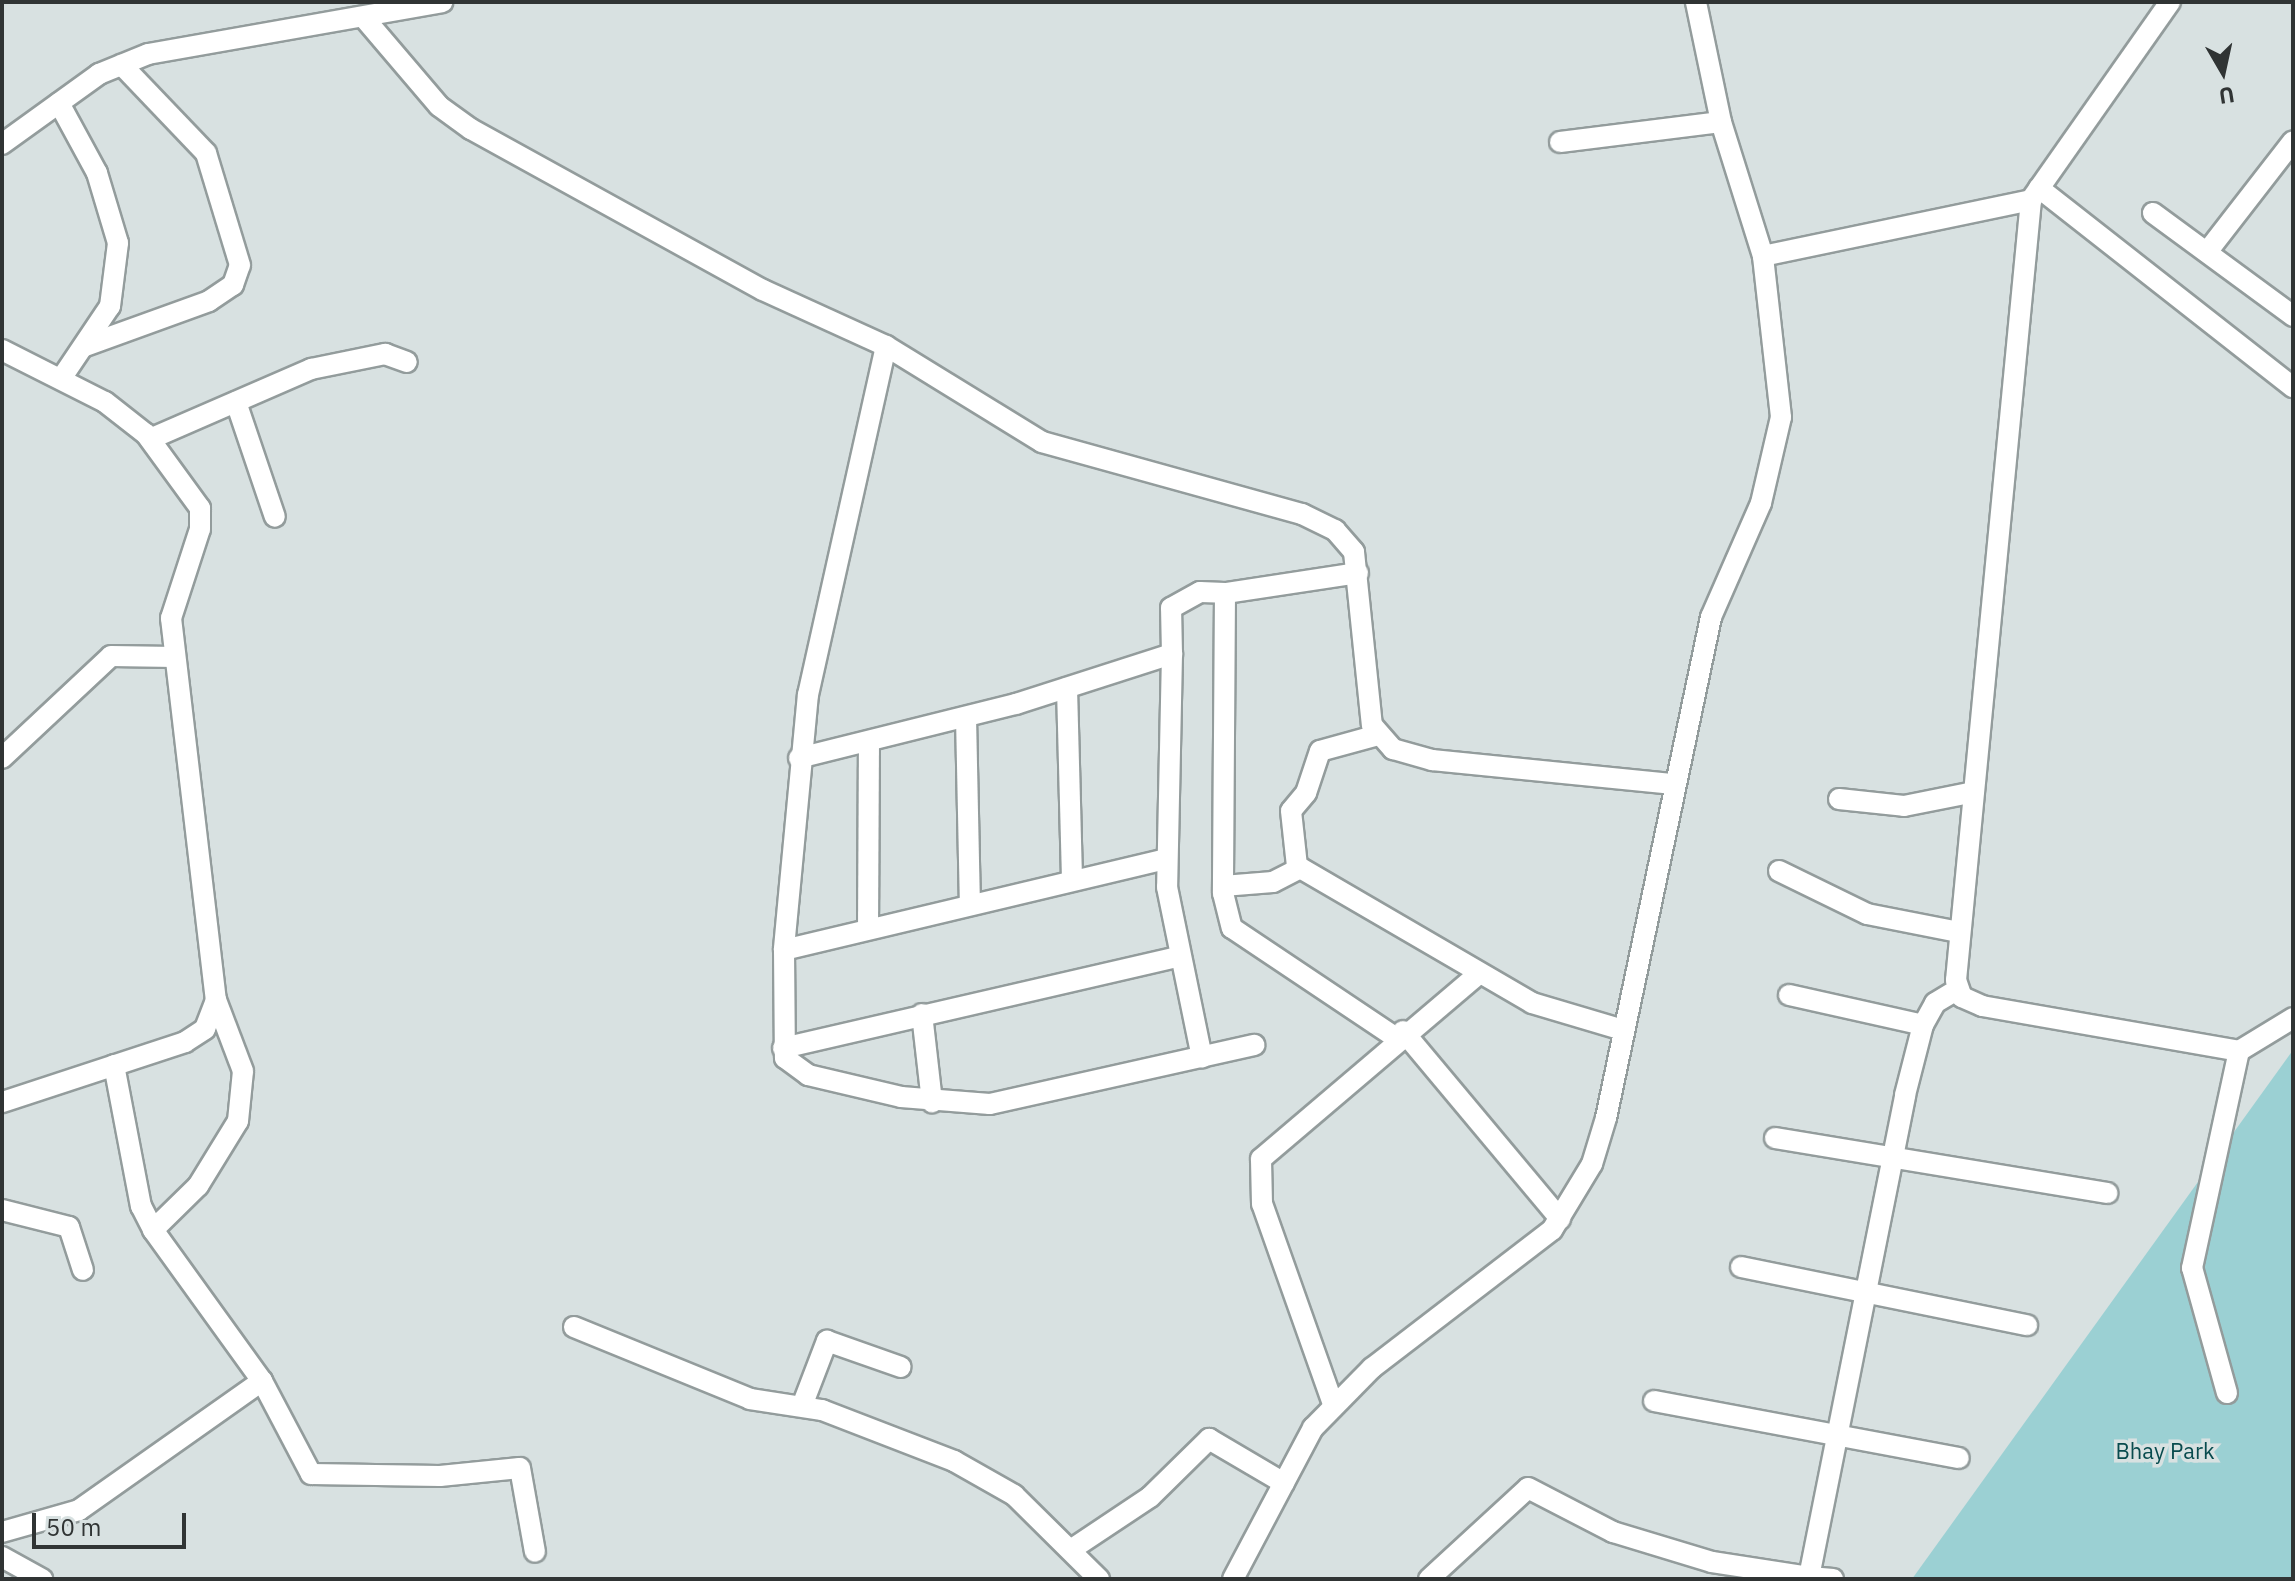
<!DOCTYPE html>
<html>
<head>
<meta charset="utf-8">
<style>
  body { margin:0 }
  #map { position:relative; width:2295px; height:1581px; overflow:hidden; background:#d8e1e1; font-family:"IBM Plex Sans",sans-serif }
  div>[style] { position:absolute }
  [style*='--x'] { left:calc(var(--x)*1px); top:calc(var(--y)*1px); width:calc(var(--w)*1px); rotate:calc(var(--a)*1deg) }
  .green>* { inset:0; background:#9bd0d3 }
  .roads { filter:drop-shadow(2px 0 #939c9c) drop-shadow(-2px 0 #939c9c) drop-shadow(0 2px #939c9c) drop-shadow(0 -2px #939c9c) }
  .minor>* { height:20px; margin:-10px; padding:0 10px; transform-origin:10px; border-radius:10px; background:#fff }
  span { translate:-50% -50%; white-space:nowrap; text-align:center; line-height:1.15; -webkit-text-stroke:7px #d8e1e1; paint-order:stroke }
  .park-label { font-size:22px; color:#084b4e }
  .frame { position:absolute; inset:0; border:4px solid #303434; pointer-events:none }
  .north { position:absolute; left:2183px; top:32px; width:80px; height:80px; -webkit-text-stroke:6px #d8e1e1; paint-order:stroke; rotate:171deg; font-size:22px; font-weight:700; line-height:32px; text-align:center; color:#303434 }
  .north::after { content:''; display:block; margin:auto; width:28px; height:36px; background:#303434; clip-path:polygon(50% 0,100% 100%,50% 72%,0 100%) }
  .scale { position:absolute; left:32px; top:1513px; width:154px; height:36px; box-sizing:border-box; border:4px solid #303434; border-top:0; padding-left:10px; font-size:24px; line-height:28px; white-space:nowrap; color:#303434; -webkit-text-stroke:6px #d8e1e1; paint-order:stroke }
</style>
</head>
<body>
<div id="map">
  <div class="green">
    <i style="clip-path:polygon(2293px 1050px,2293px 1579px,1912px 1579px)"></i>
  </div>
  <div class="roads">
    <div class="minor">
      <i style="--x:2170;--y:2;--w:242;--a:125.1"></i>
      <i style="--x:2031;--y:200;--w:784;--a:95.49"></i>
      <i style="--x:1956;--y:980;--w:18;--a:71"></i>
      <i style="--x:1962;--y:997;--w:22;--a:24"></i>
      <i style="--x:1982;--y:1006;--w:261;--a:9.9"></i>
      <i style="--x:2239;--y:1051;--w:63;--a:-31.4"></i>
      <i style="--x:365;--y:19;--w:114;--a:49.6"></i>
      <i style="--x:439;--y:106;--w:39;--a:36"></i>
      <i style="--x:471;--y:129;--w:333;--a:28.9"></i>
      <i style="--x:763;--y:290;--w:135;--a:24.5"></i>
      <i style="--x:886;--y:346;--w:183;--a:31.6"></i>
      <i style="--x:1042;--y:442;--w:270;--a:15.5"></i>
      <i style="--x:1302;--y:514;--w:37;--a:26"></i>
      <i style="--x:1335;--y:530;--w:29;--a:49"></i>
      <i style="--x:1354;--y:552;--w:174;--a:84.1"></i>
      <i style="--x:1372;--y:725;--w:32;--a:49"></i>
      <i style="--x:1393;--y:749;--w:41;--a:15.8"></i>
      <i style="--x:1432;--y:760;--w:243;--a:5.7"></i>
      <i style="--x:59;--y:103;--w:80;--a:61.5"></i>
      <i style="--x:97;--y:173;--w:73;--a:73.3"></i>
      <i style="--x:118;--y:243;--w:64;--a:97.2"></i>
      <i style="--x:110;--y:306;--w:88;--a:123.9"></i>
      <i style="--x:1560;--y:142;--w:162;--a:-7.1"></i>
      <i style="--x:2;--y:144;--w:120;--a:-35.8"></i>
      <i style="--x:99;--y:74;--w:53;--a:-22.2"></i>
      <i style="--x:148;--y:54;--w:299;--a:-10"></i>
      <i style="--x:2039;--y:188;--w:323;--a:38.1"></i>
      <i style="--x:2153;--y:213;--w:174;--a:36.3"></i>
      <i style="--x:2207;--y:252;--w:140;--a:-52.2"></i>
      <i style="--x:1763;--y:256;--w:274;--a:-11.8"></i>
      <i style="--x:85;--y:346;--w:132;--a:-19.9"></i>
      <i style="--x:209;--y:301;--w:29;--a:-34"></i>
      <i style="--x:233;--y:285;--w:21;--a:-71"></i>
      <i style="--x:240;--y:265;--w:117;--a:-106.9"></i>
      <i style="--x:206;--y:153;--w:122;--a:-133.7"></i>
      <i style="--x:886;--y:346;--w:357;--a:102.6"></i>
      <i style="--x:808;--y:694;--w:257;--a:95.4"></i>
      <i style="--x:784;--y:950;--w:108;--a:89.5"></i>
      <i style="--x:785;--y:1058;--w:29;--a:36"></i>
      <i style="--x:808;--y:1075;--w:96;--a:13.3"></i>
      <i style="--x:901;--y:1097;--w:89;--a:4.5"></i>
      <i style="--x:990;--y:1104;--w:271;--a:-12.6"></i>
      <i style="--x:2;--y:350;--w:115;--a:26.8"></i>
      <i style="--x:105;--y:402;--w:52;--a:38"></i>
      <i style="--x:146;--y:434;--w:92;--a:53.9"></i>
      <i style="--x:200;--y:508;--w:21;--a:90"></i>
      <i style="--x:200;--y:529;--w:94;--a:108"></i>
      <i style="--x:171;--y:618;--w:385;--a:83.3"></i>
      <i style="--x:216;--y:1000;--w:31;--a:111"></i>
      <i style="--x:205;--y:1029;--w:24;--a:147"></i>
      <i style="--x:185;--y:1042;--w:193;--a:161.8"></i>
      <i style="--x:236;--y:402;--w:121;--a:71.3"></i>
      <i style="--x:150;--y:439;--w:176;--a:-23.5"></i>
      <i style="--x:311;--y:369;--w:76;--a:-11.5"></i>
      <i style="--x:385;--y:354;--w:23;--a:20"></i>
      <i style="--x:1358;--y:573;--w:134;--a:171.4"></i>
      <i style="--x:1225;--y:593;--w:300;--a:90.4"></i>
      <i style="--x:1223;--y:893;--w:36;--a:76"></i>
      <i style="--x:1232;--y:928;--w:196;--a:33.8"></i>
      <i style="--x:1172;--y:654;--w:46;--a:-91.2"></i>
      <i style="--x:1171;--y:608;--w:33;--a:-29"></i>
      <i style="--x:1200;--y:592;--w:25;--a:2"></i>
      <i style="--x:1067;--y:688;--w:192;--a:88.5"></i>
      <i style="--x:966;--y:717;--w:187;--a:88.8"></i>
      <i style="--x:1378;--y:735;--w:60;--a:164.6"></i>
      <i style="--x:1320;--y:751;--w:44;--a:108.4"></i>
      <i style="--x:1306;--y:793;--w:23;--a:130"></i>
      <i style="--x:1291;--y:811;--w:55;--a:83.8"></i>
      <i style="--x:1297;--y:866;--w:272;--a:30.2"></i>
      <i style="--x:1532;--y:1003;--w:95;--a:16.5"></i>
      <i style="--x:2;--y:758;--w:149;--a:-43.1"></i>
      <i style="--x:111;--y:656;--w:64;--a:0.9"></i>
      <i style="--x:799;--y:758;--w:224;--a:-14"></i>
      <i style="--x:1016;--y:704;--w:164;--a:-17.8"></i>
      <i style="--x:1172;--y:654;--w:233;--a:91.2"></i>
      <i style="--x:1167;--y:887;--w:174;--a:78.4"></i>
      <i style="--x:1839;--y:799;--w:65;--a:6.1"></i>
      <i style="--x:1904;--y:806;--w:71;--a:-11.3"></i>
      <i style="--x:1779;--y:871;--w:98;--a:26"></i>
      <i style="--x:1867;--y:914;--w:94;--a:11.1"></i>
      <i style="--x:1223;--y:886;--w:50;--a:-4.6"></i>
      <i style="--x:1273;--y:882;--w:31;--a:-27"></i>
      <i style="--x:868;--y:929;--w:186;--a:-89.7"></i>
      <i style="--x:784;--y:950;--w:393;--a:-13.4"></i>
      <i style="--x:1789;--y:995;--w:137;--a:12.6"></i>
      <i style="--x:922;--y:1014;--w:89;--a:83.5"></i>
      <i style="--x:1403;--y:1031;--w:245;--a:50.1"></i>
      <i style="--x:783;--y:1048;--w:404;--a:-13"></i>
      <i style="--x:114;--y:1065;--w:144;--a:79.2"></i>
      <i style="--x:141;--y:1206;--w:27;--a:63"></i>
      <i style="--x:1775;--y:1138;--w:337;--a:9.4"></i>
      <i style="--x:2;--y:1210;--w:69;--a:14.2"></i>
      <i style="--x:69;--y:1227;--w:45;--a:72"></i>
      <i style="--x:1741;--y:1267;--w:292;--a:11.5"></i>
      <i style="--x:574;--y:1327;--w:190;--a:22.2"></i>
      <i style="--x:750;--y:1399;--w:73;--a:8.7"></i>
      <i style="--x:822;--y:1410;--w:142;--a:21.1"></i>
      <i style="--x:954;--y:1461;--w:69;--a:29.5"></i>
      <i style="--x:1014;--y:1495;--w:120;--a:44.7"></i>
      <i style="--x:262;--y:1381;--w:105;--a:62.2"></i>
      <i style="--x:311;--y:1474;--w:129;--a:0.9"></i>
      <i style="--x:440;--y:1476;--w:80;--a:-5.7"></i>
      <i style="--x:520;--y:1468;--w:85;--a:79.9"></i>
      <i style="--x:2227;--y:1393;--w:130;--a:-105.6"></i>
      <i style="--x:2192;--y:1268;--w:222;--a:-77.8"></i>
      <i style="--x:1654;--y:1401;--w:310;--a:10.6"></i>
      <i style="--x:1333;--y:1404;--w:212;--a:-109.5"></i>
      <i style="--x:1262;--y:1204;--w:45;--a:-91.3"></i>
      <i style="--x:1261;--y:1159;--w:285;--a:-40.4"></i>
      <i style="--x:802;--y:1406;--w:70;--a:-69"></i>
      <i style="--x:827;--y:1341;--w:78;--a:19.4"></i>
      <i style="--x:2;--y:1532;--w:80;--a:-15.9"></i>
      <i style="--x:79;--y:1510;--w:224;--a:-35.2"></i>
      <i style="--x:262;--y:1381;--w:186;--a:-125.8"></i>
      <i style="--x:153;--y:1230;--w:63;--a:-44.4"></i>
      <i style="--x:198;--y:1186;--w:76;--a:-58.4"></i>
      <i style="--x:238;--y:1121;--w:50;--a:-84.3"></i>
      <i style="--x:243;--y:1071;--w:76;--a:-110.8"></i>
      <i style="--x:1072;--y:1549;--w:94;--a:-33.7"></i>
      <i style="--x:1150;--y:1497;--w:83;--a:-44.5"></i>
      <i style="--x:1209;--y:1439;--w:87;--a:30.4"></i>
      <i style="--x:2;--y:1557;--w:46;--a:28.8"></i>
      <i style="--x:1233;--y:1579;--w:171;--a:-62.1"></i>
      <i style="--x:1313;--y:1428;--w:84;--a:-45.5"></i>
      <i style="--x:1372;--y:1368;--w:227;--a:-37.5"></i>
      <i style="--x:1552;--y:1230;--w:77;--a:-58.8"></i>
      <i style="--x:1592;--y:1164;--w:48;--a:-73.1"></i>
      <i style="--x:1606;--y:1118;--w:512;--a:-78.16"></i>
      <i style="--x:1711;--y:617;--w:124;--a:-66.3"></i>
      <i style="--x:1761;--y:503;--w:88;--a:-76.9"></i>
      <i style="--x:1781;--y:417;--w:162;--a:-96.4"></i>
      <i style="--x:1763;--y:256;--w:140;--a:-107.4"></i>
      <i style="--x:1721;--y:122;--w:123;--a:-101.8"></i>
      <i style="--x:1429;--y:1579;--w:134;--a:-42.6"></i>
      <i style="--x:1528;--y:1488;--w:96;--a:27.4"></i>
      <i style="--x:1613;--y:1532;--w:103;--a:16.9"></i>
      <i style="--x:1712;--y:1562;--w:98;--a:8.8"></i>
      <i style="--x:1833;--y:1579;--w:24;--a:-175"></i>
      <i style="--x:1809;--y:1577;--w:491;--a:-78.7"></i>
      <i style="--x:1905;--y:1095;--w:72;--a:-75.6"></i>
      <i style="--x:1923;--y:1025;--w:25;--a:-61"></i>
      <i style="--x:1935;--y:1003;--w:27;--a:-31"></i>
    </div>
  </div>
  <div class="park-label">
    <span style="left:2165px;top:1451px">Bhay Park</span>
  </div>
  <div class="frame"></div>
  <div class="north">U</div>
  <div class="scale">50 m</div>
</div>
</body>
</html>
